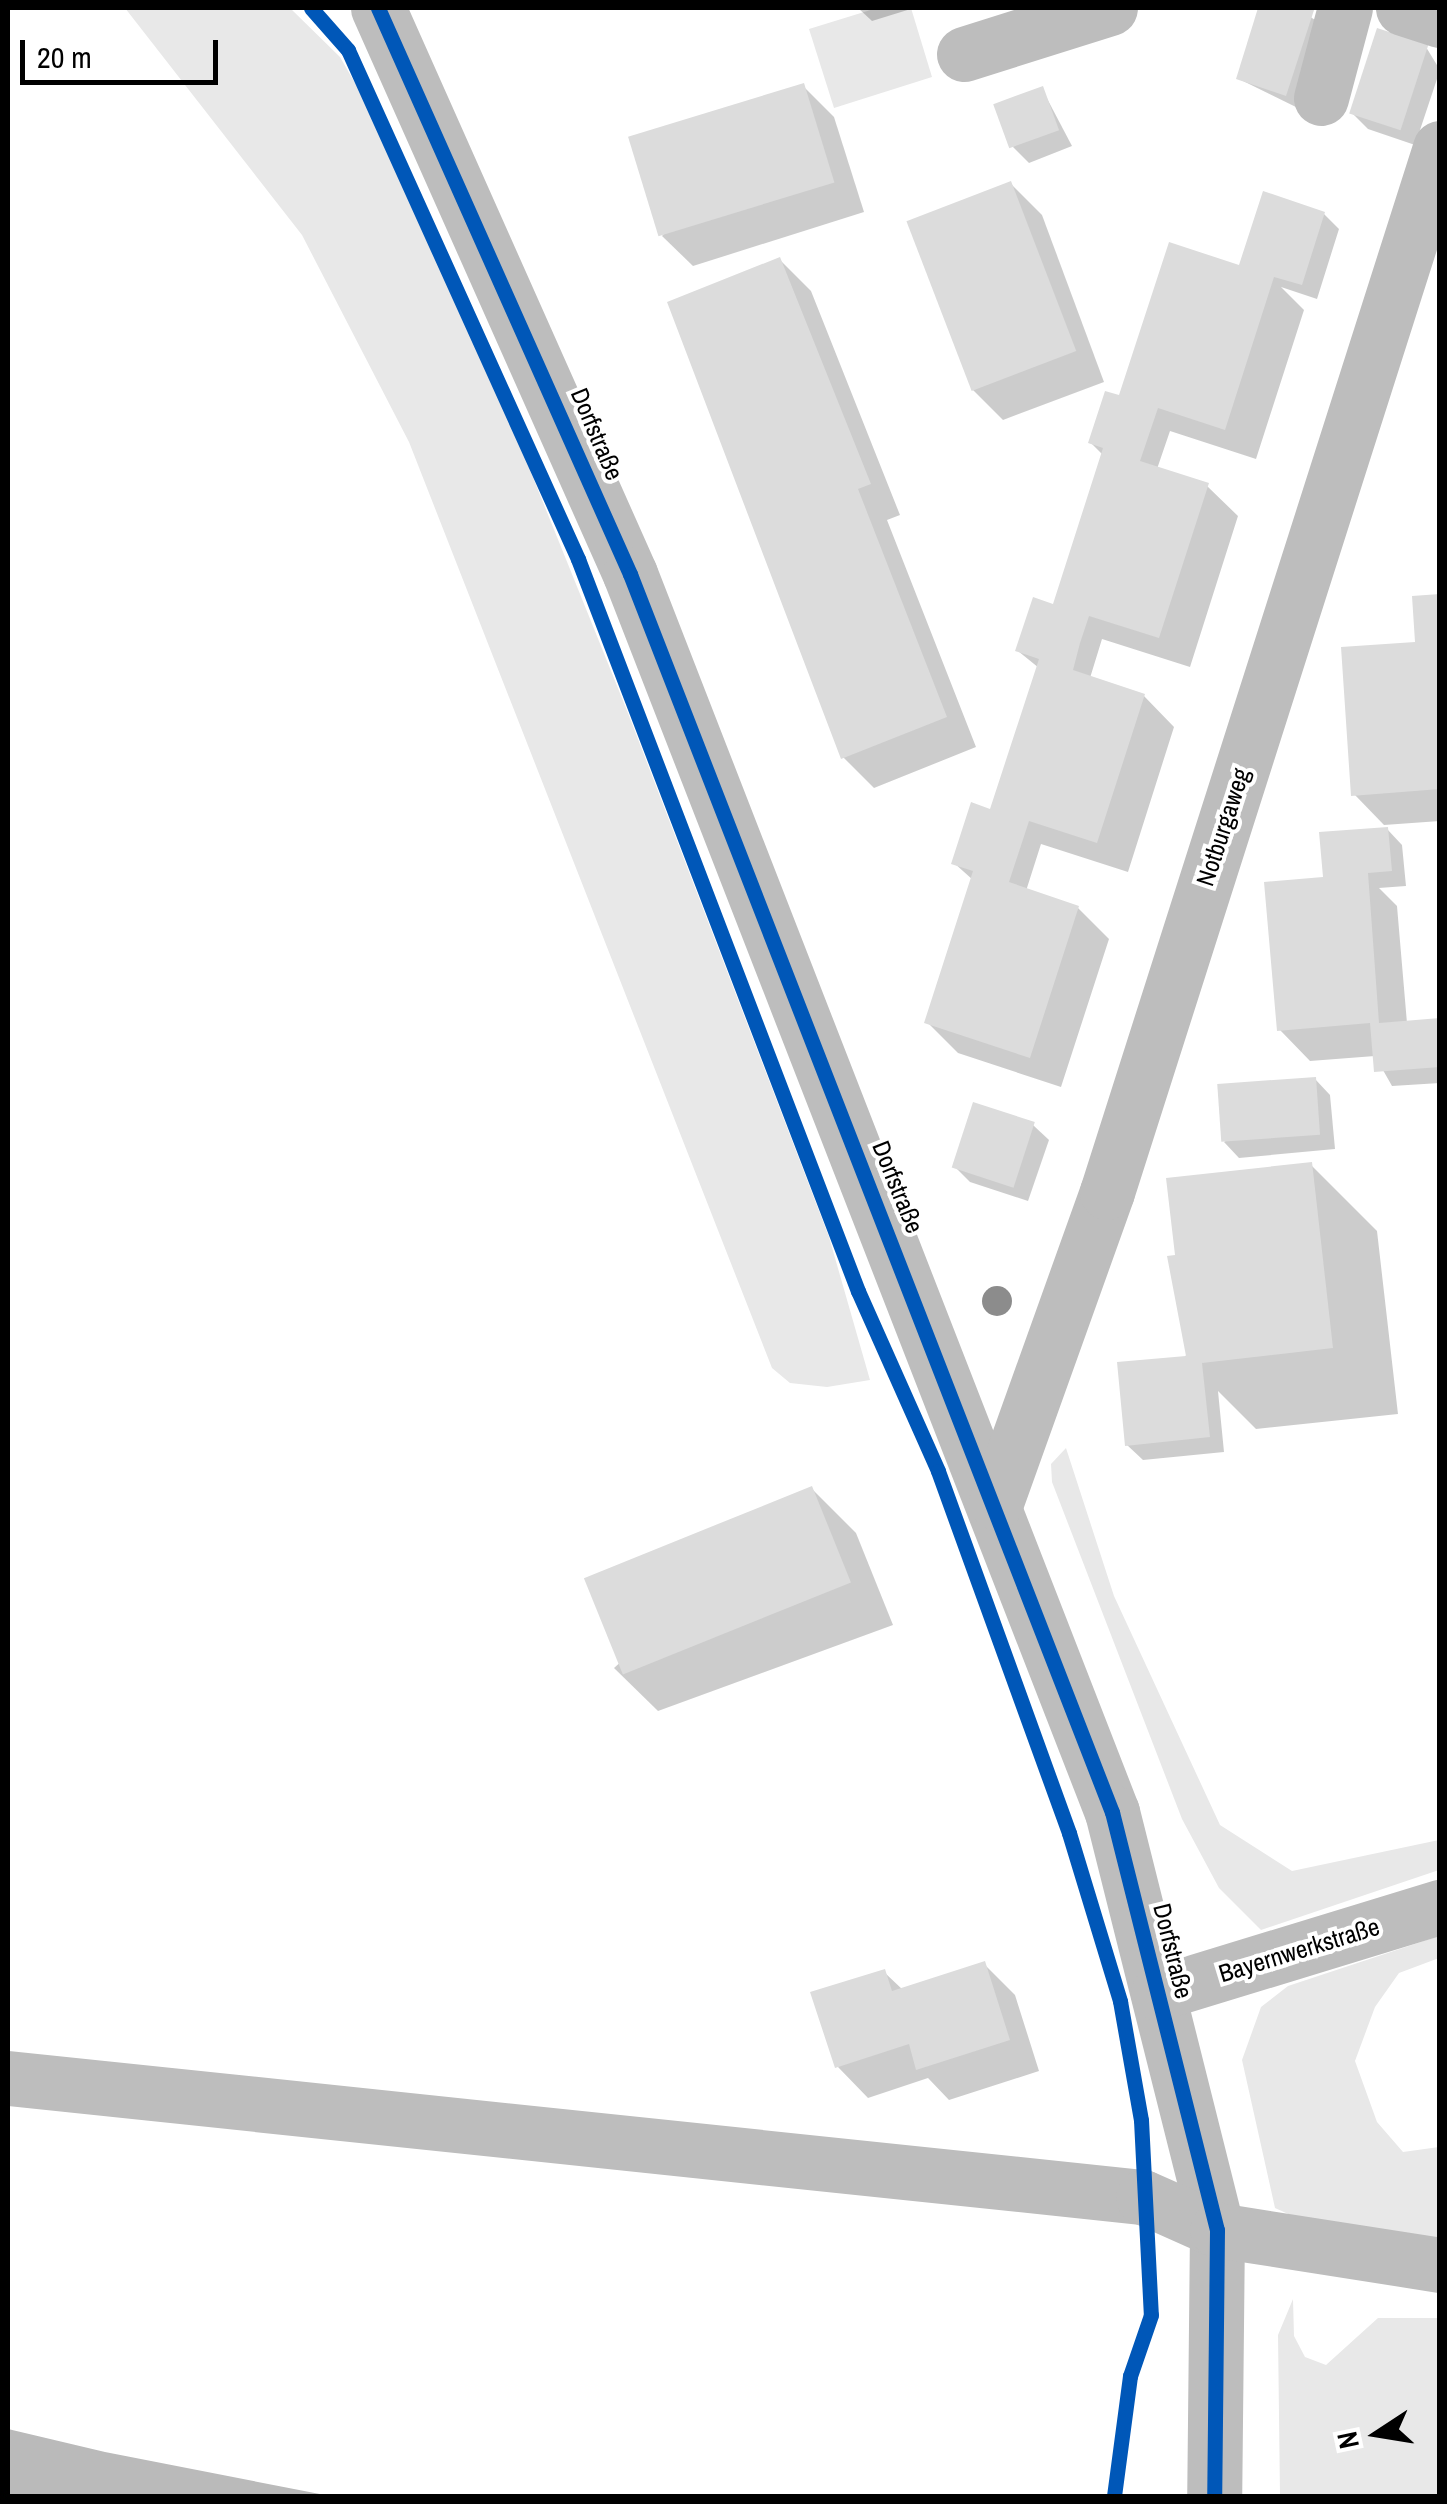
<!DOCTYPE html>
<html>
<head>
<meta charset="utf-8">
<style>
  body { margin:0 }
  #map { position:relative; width:1447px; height:2504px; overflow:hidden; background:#fff; font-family:"Archivo Narrow",sans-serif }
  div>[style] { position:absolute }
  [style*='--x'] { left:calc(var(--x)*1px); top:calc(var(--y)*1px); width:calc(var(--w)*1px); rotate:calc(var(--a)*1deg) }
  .green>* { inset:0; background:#e8e8e8 }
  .water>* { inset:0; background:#bababa }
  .shadow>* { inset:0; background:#0003 }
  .building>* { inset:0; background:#dcdcdc; transform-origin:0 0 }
  .minor>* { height:55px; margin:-27.5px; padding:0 27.5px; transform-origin:27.5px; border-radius:27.5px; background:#bdbdbd }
  .cycleway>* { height:15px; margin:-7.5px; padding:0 7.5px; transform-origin:7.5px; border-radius:7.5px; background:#0057b8 }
  .trees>* { width:30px; height:30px; margin:-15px; border-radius:50%; background:#8c8c8c }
  span { translate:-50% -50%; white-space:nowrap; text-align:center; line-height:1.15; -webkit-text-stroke:8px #fff; paint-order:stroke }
  .street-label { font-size:25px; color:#000 }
  .frame { position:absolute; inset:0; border:10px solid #000; pointer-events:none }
  .north { position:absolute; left:1327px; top:2384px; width:100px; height:100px; -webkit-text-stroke:8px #fff; paint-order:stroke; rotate:258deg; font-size:28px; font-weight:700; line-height:40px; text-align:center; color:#000 }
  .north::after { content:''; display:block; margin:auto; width:35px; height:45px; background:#000; clip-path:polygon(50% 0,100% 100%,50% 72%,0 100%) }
  .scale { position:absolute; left:20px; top:40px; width:198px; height:45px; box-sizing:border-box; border:5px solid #000; border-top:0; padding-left:12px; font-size:30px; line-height:35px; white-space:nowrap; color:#000; -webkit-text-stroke:8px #fff; paint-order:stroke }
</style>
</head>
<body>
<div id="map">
  <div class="green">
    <i style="clip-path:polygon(125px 8px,290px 8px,340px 57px,363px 97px,507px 413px,628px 713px,829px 1237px,870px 1380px,827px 1387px,790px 1383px,772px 1368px,409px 442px,302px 235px)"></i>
    <i style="clip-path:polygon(877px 8px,911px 8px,932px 77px,834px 108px,809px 29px)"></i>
    <i style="clip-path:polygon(1066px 1448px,1114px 1596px,1220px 1825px,1292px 1871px,1439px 1840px,1439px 1870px,1261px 1930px,1219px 1888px,1182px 1819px,1052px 1482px,1051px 1464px)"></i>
    <i style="clip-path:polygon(1439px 1936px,1439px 1958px,1399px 1973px,1375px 2007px,1355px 2061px,1377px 2122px,1403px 2152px,1439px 2147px,1439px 2240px,1317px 2227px,1275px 2208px,1242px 2060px,1261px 2007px,1288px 1986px)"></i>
    <i style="clip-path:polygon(1293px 2299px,1294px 2336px,1305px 2357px,1326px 2365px,1378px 2318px,1439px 2318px,1439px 2496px,1280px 2496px,1278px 2335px)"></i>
  </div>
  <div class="water">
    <i style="clip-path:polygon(8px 2429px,105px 2452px,330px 2496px,8px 2496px)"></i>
  </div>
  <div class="shadow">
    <i style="clip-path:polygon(858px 8px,914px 8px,872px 21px)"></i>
    <i style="clip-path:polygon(1261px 8px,1296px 8px,1328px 28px,1302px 110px,1239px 79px)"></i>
    <i style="clip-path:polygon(1426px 47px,1440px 70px,1415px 145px,1368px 129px,1352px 113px)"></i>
    <i style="clip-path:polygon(803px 86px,834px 117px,864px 212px,693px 266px,662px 236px)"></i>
    <i style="clip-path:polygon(1042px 89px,1072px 146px,1029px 163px,1013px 147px)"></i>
    <i style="clip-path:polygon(1011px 184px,1042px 215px,1104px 382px,1003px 420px,972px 389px)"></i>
    <i style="clip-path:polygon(1324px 214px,1339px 229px,1317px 299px,1281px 287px,1304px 310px,1256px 459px,1170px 431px,1157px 469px,1207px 486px,1238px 516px,1190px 667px,1102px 639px,1090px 678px,1144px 696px,1174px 727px,1128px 872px,1041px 844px,1026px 891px,1078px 908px,1109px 939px,1061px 1087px,958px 1053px,927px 1022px,973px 880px,954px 863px,992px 812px,1039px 668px,1018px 651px,1055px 607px,1103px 455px,1091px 443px,1249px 271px)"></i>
    <i style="clip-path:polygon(780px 260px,811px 291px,900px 515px,887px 520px,976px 747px,874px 788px,843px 757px)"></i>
    <i style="clip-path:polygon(1440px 597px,1440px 821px,1384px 825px,1354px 794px)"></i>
    <i style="clip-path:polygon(1387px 829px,1402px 845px,1406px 886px,1379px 888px,1397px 906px,1407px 1023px,1440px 1020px,1440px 1083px,1392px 1086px,1375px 1056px,1310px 1061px,1280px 1030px,1325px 879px)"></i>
    <i style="clip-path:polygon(1315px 1079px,1330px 1095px,1335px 1149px,1239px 1158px,1224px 1142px)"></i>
    <i style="clip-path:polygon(1033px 1125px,1049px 1140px,1028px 1201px,970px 1182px,954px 1166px)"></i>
    <i style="clip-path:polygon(1311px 1165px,1377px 1231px,1398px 1414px,1256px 1429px,1218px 1391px,1224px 1452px,1143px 1460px,1127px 1445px)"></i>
    <i style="clip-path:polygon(812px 1489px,856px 1533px,893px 1625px,658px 1711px,614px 1668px)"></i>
    <i style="clip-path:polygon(984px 1964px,1015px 1995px,1039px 2071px,949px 2100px,928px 2078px,868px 2098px,838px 2067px,884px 1972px,903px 1990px)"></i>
  </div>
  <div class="building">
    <i style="clip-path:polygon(1258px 8px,1314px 10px,1286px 96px,1236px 79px)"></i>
    <i style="left:1377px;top:28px;width:54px;height:90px;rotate:18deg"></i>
    <i style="left:804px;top:83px;width:104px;height:184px;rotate:73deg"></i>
    <i style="left:1043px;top:86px;width:47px;height:53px;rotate:70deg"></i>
    <i style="left:1011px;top:181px;width:182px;height:112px;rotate:69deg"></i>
    <i style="clip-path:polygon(1263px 191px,1325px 212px,1302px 285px,1274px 277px,1225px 430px,1158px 408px,1140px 461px,1209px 483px,1159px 638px,1089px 616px,1080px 643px,1073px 670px,1145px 694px,1097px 843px,1029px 821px,1009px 882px,1079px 906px,1030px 1058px,924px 1023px,973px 871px,951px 864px,971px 802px,990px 809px,1039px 659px,1015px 651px,1033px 597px,1053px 604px,1103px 448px,1088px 443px,1105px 391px,1119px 395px,1169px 242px,1239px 265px)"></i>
    <i style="clip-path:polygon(780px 257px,871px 484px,858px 489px,947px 717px,841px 759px,667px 302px)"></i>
    <i style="clip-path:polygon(1440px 594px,1440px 789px,1351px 796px,1341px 647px,1415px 642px,1412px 596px)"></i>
    <i style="clip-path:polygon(1388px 827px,1392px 871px,1368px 873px,1379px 1023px,1440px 1018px,1440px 1067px,1374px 1072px,1370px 1023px,1277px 1031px,1264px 882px,1323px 877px,1319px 832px)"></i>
    <i style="left:1316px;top:1077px;width:58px;height:99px;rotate:86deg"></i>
    <i style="left:973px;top:1102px;width:65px;height:69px;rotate:18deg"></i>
    <i style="clip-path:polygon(1312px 1162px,1333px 1348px,1202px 1363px,1210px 1437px,1125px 1446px,1117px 1362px,1186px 1356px,1167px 1256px,1175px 1255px,1166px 1178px)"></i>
    <i style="left:812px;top:1486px;width:104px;height:246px;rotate:68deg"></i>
    <i style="clip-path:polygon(985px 1961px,1010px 2040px,916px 2070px,909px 2044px,835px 2068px,810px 1992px,885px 1969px,892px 1991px)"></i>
  </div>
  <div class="minor">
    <i style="--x:378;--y:8;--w:620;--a:66"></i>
    <i style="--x:630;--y:574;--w:1329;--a:68.73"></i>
    <i style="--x:1112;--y:1812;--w:431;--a:75.9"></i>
    <i style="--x:1217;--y:2230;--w:266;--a:90.6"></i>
    <i style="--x:1403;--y:8;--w:39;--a:18"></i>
    <i style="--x:964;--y:54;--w:153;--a:-17.5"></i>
    <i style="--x:1321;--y:98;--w:93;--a:-75.1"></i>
    <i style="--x:996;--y:1502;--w:329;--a:-70.3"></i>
    <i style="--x:1107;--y:1192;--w:1096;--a:-72.31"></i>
    <i style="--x:1158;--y:1993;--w:295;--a:-17"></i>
    <i style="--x:8;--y:2078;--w:1141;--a:5.99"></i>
    <i style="--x:1143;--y:2197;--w:81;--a:24"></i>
    <i style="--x:1217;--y:2230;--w:226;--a:8.9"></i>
  </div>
  <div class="cycleway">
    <i style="--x:311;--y:8;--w:56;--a:48.6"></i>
    <i style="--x:348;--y:50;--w:559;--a:65.68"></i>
    <i style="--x:578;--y:559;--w:784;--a:69.07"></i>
    <i style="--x:858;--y:1291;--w:197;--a:66"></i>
    <i style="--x:938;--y:1471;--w:385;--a:70.1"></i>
    <i style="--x:1069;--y:1833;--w:176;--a:73.1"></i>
    <i style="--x:1120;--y:2001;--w:121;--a:80"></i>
    <i style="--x:1141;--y:2120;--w:195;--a:87.1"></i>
    <i style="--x:1151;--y:2315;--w:65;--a:109"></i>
    <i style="--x:1130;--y:2376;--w:121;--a:97.6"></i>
    <i style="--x:378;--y:8;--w:620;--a:66"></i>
    <i style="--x:630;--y:574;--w:1329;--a:68.73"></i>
    <i style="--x:1112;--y:1812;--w:431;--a:75.9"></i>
    <i style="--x:1217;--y:2230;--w:266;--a:90.6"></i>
  </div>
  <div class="trees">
    <i style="left:997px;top:1301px"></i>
  </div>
  <div class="street-label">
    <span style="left:597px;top:434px;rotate:67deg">Dorfstraße</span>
    <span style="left:1223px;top:827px;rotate:-72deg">Notburgaweg</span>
    <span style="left:898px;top:1187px;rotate:68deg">Dorfstraße</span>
    <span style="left:1299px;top:1950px;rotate:-17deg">Bayernwerkstraße</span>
    <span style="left:1173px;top:1951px;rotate:76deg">Dorfstraße</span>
  </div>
  <div class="frame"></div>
  <div class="north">N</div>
  <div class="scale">20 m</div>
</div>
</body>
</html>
